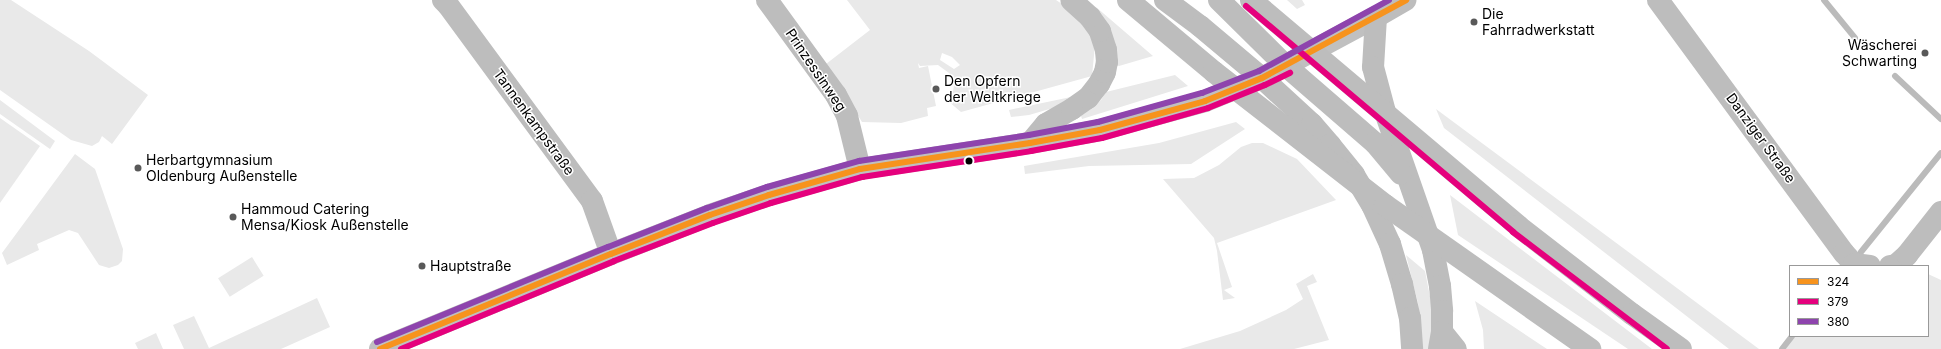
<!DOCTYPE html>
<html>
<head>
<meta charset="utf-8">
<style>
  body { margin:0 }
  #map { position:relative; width:1941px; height:349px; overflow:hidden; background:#fff; font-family:Inter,sans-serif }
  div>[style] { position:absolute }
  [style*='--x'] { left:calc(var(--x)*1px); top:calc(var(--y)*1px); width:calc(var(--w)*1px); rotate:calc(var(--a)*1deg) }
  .green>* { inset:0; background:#e9e9e9; transform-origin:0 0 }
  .stream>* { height:6px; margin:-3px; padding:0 3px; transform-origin:3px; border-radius:3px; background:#bbb }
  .minor>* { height:22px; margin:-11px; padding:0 11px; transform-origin:11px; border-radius:11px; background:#bdbdbd }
  .tertiary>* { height:22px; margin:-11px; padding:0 11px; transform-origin:11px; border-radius:11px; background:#bdbdbd }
  .secondary>* { height:22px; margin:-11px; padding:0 11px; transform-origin:11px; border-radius:11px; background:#c0c0c0 }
  .primary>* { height:22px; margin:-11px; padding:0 11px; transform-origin:11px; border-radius:11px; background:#bdbdbd }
  .motorway>* { height:22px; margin:-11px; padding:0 11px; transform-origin:11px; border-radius:11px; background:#bdbdbd }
  .bus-1>* { height:6px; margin:-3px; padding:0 3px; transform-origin:3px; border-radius:3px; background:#f7931d }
  .bus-2>* { height:6px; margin:-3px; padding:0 3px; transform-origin:3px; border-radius:3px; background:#e5007d }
  .bus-3>* { height:6px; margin:-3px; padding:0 3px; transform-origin:3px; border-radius:3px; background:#8e44ad }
  .dots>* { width:11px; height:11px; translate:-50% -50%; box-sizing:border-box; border:2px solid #fff; border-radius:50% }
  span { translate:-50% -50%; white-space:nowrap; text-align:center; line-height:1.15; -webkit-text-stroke:3px #fff; paint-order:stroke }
  .poi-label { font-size:14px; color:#000 }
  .left { translate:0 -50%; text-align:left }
  .right { translate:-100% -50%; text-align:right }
  .street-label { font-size:14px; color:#000 }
  .legend { position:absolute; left:1789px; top:265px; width:140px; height:72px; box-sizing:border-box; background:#fff; border:1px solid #999; margin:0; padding:5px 7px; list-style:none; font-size:12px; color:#000 }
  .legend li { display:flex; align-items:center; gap:8px; height:20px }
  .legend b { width:20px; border:1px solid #999 }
</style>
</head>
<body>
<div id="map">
  <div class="green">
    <i style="clip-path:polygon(0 0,11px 0,89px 51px,148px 95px,112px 144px,102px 136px,99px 142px,92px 146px,71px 140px,0 90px)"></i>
    <i style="clip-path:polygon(evenodd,847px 0,1056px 0,1065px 6px,1087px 29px,1095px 45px,1092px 76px,961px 112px,948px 101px,953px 92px,954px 85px,949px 73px,938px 65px,920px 66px,918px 63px,919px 68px,928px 66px,936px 106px,927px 108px,928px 116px,901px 123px,862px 122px,826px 64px,870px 30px,847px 0,942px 53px,952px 57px,960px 65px,954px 69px,940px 60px,942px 53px)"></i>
    <i style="clip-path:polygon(1287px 0,1302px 0,1305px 5px,1297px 9px)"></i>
    <i style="clip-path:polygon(1096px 7px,1153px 56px,1119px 66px,1114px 64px,1106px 24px)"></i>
    <i style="clip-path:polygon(1175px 75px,1188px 86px,1082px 119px,1081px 116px,1101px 100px,1106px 92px)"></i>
    <i style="clip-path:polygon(1071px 97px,1053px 108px,1029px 115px,1011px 117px,1009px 110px)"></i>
    <i style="clip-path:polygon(0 100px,55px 141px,50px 149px,0 114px)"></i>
    <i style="clip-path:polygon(1436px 109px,1759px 349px,1729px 349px,1444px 128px)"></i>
    <i style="clip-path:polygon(0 118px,40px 146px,0 203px)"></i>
    <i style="clip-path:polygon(1236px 122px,1245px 129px,1191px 164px,1089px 166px,1025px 174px,1024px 166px,1159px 143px)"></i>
    <i style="clip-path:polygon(1252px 143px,1263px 143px,1297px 159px,1336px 200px,1217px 243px,1232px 287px,1224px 290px,1235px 298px,1223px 300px,1217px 251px,1214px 238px,1163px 179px,1194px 178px,1219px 165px,1241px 147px)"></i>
    <i style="clip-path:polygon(75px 154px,95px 169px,123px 249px,122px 261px,118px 265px,109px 268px,99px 265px,78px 233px,69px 230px,37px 244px,39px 250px,7px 265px,2px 253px)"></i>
    <i style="clip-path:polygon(1450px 195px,1652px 349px,1628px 349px,1458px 235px)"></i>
    <i style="clip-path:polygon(1406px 255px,1425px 271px,1432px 307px,1432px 349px,1422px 349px,1418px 303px)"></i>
    <i style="left:252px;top:257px;width:22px;height:40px;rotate:58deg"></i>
    <i style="clip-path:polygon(1313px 274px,1317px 282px,1307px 286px,1329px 340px,1294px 349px,1180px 349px,1240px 331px,1286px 310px,1303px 299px,1296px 284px)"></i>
    <i style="clip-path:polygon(1928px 274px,1941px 280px,1941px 349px,1782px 349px,1792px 336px,1928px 336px)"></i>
    <i style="clip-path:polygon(317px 298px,330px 327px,281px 349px,184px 349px,173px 325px,194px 316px,209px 348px)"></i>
    <i style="clip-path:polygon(1475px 301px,1547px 349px,1484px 349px,1483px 330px)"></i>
    <i style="clip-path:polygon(156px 333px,163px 349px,138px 349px,135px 343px)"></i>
  </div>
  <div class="stream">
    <i style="--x:1824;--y:0;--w:49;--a:50.8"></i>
    <i style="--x:1895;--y:76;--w:63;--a:43.1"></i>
    <i style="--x:1861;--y:252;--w:127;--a:-51.1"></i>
    <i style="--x:1782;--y:349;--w:16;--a:-52"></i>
  </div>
  <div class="minor">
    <i style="--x:443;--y:0;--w:7;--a:45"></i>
    <i style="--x:448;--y:5;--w:243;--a:53.7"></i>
    <i style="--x:592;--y:201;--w:56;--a:70.3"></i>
    <i style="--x:767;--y:0;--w:117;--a:54"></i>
    <i style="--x:836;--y:95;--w:24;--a:62"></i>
    <i style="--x:847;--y:116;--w:55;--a:76.2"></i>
    <i style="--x:1658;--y:0;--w:314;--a:53.7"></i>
    <i style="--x:1844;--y:253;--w:15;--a:48"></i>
    <i style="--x:1854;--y:264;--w:16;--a:7"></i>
    <i style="--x:1890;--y:266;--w:6;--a:-9"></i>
    <i style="--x:1896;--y:265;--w:15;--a:-42"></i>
    <i style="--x:1907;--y:255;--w:55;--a:-51.7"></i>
  </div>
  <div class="tertiary">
    <i style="--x:1376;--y:17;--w:34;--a:-30"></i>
  </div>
  <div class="secondary">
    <i style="--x:380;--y:349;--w:250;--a:-22.4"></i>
    <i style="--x:611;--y:254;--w:106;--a:-21.5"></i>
    <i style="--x:710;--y:215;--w:62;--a:-18.7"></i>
    <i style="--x:769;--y:195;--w:95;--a:-15.9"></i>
    <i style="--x:860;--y:169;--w:172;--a:-8.7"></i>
    <i style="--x:1030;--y:143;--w:71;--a:-10.5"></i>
    <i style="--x:1100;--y:130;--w:109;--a:-15.4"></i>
    <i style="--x:1205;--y:101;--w:61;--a:-22"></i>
    <i style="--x:1262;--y:78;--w:129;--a:-28.2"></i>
  </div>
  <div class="primary">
    <i style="--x:1376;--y:17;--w:50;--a:93.4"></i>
    <i style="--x:1373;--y:67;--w:47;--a:75.1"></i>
    <i style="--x:1385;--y:112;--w:146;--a:70.8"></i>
    <i style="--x:1433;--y:250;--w:37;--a:79"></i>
    <i style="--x:1440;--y:286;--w:25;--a:85"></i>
    <i style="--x:1442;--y:311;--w:21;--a:90"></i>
    <i style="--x:1442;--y:332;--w:17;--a:100"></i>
    <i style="--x:1286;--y:66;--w:118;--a:40.9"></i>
    <i style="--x:1375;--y:143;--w:40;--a:50"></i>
    <i style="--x:1262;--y:78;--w:68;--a:42.6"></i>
    <i style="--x:1312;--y:124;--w:28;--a:49"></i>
    <i style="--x:1330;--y:145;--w:38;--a:51"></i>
    <i style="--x:1354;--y:175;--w:35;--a:59"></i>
    <i style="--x:1372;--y:205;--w:43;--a:65.2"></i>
    <i style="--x:1390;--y:244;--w:42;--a:73.3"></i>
    <i style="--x:1402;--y:284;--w:35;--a:77"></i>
    <i style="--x:1410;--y:318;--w:31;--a:86"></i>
  </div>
  <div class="motorway">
    <i style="--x:1128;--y:0;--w:112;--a:39.9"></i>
    <i style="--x:1214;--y:72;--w:217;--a:37.9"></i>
    <i style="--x:1385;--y:205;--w:251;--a:35.1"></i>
    <i style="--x:1165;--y:0;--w:44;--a:36.6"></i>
    <i style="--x:1200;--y:26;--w:81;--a:40"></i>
    <i style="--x:1219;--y:0;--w:94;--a:44.6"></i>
    <i style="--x:1251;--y:0;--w:350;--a:40.2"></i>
    <i style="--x:1518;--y:226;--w:144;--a:37.7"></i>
    <i style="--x:1632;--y:314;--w:60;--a:35.5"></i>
    <i style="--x:1030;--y:143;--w:25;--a:-50"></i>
    <i style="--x:1046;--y:124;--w:30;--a:-30"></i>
    <i style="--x:1072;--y:109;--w:19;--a:-35"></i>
    <i style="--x:1088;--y:98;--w:18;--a:-52"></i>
    <i style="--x:1099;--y:84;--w:13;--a:-63"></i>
    <i style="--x:1105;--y:72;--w:10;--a:-79"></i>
    <i style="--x:1107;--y:62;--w:12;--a:-95"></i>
    <i style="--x:1106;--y:50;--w:20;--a:-108"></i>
    <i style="--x:1100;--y:31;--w:17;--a:-126"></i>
    <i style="--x:1090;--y:17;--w:25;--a:-138"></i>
    <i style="--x:1442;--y:332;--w:22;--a:51"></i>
  </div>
  <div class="bus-1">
    <i style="--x:380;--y:349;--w:250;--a:-22.4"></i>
    <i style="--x:611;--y:254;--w:106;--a:-21.5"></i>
    <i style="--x:710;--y:215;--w:62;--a:-18.7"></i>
    <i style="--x:769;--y:195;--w:95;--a:-15.9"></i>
    <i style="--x:860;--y:169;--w:172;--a:-8.7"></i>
    <i style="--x:1030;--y:143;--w:71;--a:-10.5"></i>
    <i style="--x:1100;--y:130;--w:109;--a:-15.4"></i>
    <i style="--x:1205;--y:101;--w:61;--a:-22"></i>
    <i style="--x:1262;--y:78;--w:164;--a:-28.4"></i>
  </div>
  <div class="bus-2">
    <i style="--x:1246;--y:6;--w:350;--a:40.2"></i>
    <i style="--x:1513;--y:232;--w:193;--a:37.2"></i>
    <i style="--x:401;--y:349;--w:230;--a:-22.4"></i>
    <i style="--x:614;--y:261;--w:106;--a:-21"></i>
    <i style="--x:713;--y:223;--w:61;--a:-19"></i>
    <i style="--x:771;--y:203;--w:95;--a:-15.9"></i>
    <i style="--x:862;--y:177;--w:171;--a:-8.7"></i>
    <i style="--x:1031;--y:151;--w:72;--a:-10.4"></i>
    <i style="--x:1102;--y:138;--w:110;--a:-15.8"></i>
    <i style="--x:1208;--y:108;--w:61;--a:-22"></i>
    <i style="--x:1265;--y:85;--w:28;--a:-26"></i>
  </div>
  <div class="bus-3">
    <i style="--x:377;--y:342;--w:250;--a:-22.4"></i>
    <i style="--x:608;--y:247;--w:106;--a:-21.5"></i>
    <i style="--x:707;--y:208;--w:64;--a:-19.3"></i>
    <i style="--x:767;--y:187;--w:96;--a:-15.8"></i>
    <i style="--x:859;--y:161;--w:172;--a:-8.7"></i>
    <i style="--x:1029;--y:135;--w:70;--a:-10.7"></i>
    <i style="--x:1098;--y:122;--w:108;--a:-15.6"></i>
    <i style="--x:1202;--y:93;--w:61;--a:-21.1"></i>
    <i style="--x:1259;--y:71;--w:148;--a:-28.6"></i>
  </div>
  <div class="dots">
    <i style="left:1474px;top:22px;background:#595959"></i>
    <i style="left:1925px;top:53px;background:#595959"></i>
    <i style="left:936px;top:89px;background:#595959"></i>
    <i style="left:969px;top:161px;background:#000"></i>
    <i style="left:138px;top:168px;background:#595959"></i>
    <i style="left:233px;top:217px;background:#595959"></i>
    <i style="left:422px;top:266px;background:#595959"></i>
  </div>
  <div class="poi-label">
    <span class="left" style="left:1482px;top:22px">Die<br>Fahrradwerkstatt</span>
    <span class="right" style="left:1917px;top:53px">Wäscherei<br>Schwarting</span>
    <span class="left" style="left:944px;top:89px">Den Opfern<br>der Weltkriege</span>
    <span class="left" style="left:146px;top:168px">Herbartgymnasium<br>Oldenburg Außenstelle</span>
    <span class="left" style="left:241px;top:217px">Hammoud Catering<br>Mensa/Kiosk Außenstelle</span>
    <span class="left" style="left:430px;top:266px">Hauptstraße</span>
  </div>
  <div class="street-label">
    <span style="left:816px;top:70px;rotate:56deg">Prinzessinweg</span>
    <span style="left:534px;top:122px;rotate:54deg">Tannenkampstraße</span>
    <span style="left:1761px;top:138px;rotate:54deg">Danziger Straße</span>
  </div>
  <ul class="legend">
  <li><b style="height:5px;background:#f7931d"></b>324</li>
  <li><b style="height:5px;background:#e5007d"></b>379</li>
  <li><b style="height:5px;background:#8e44ad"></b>380</li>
  </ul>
</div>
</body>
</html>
